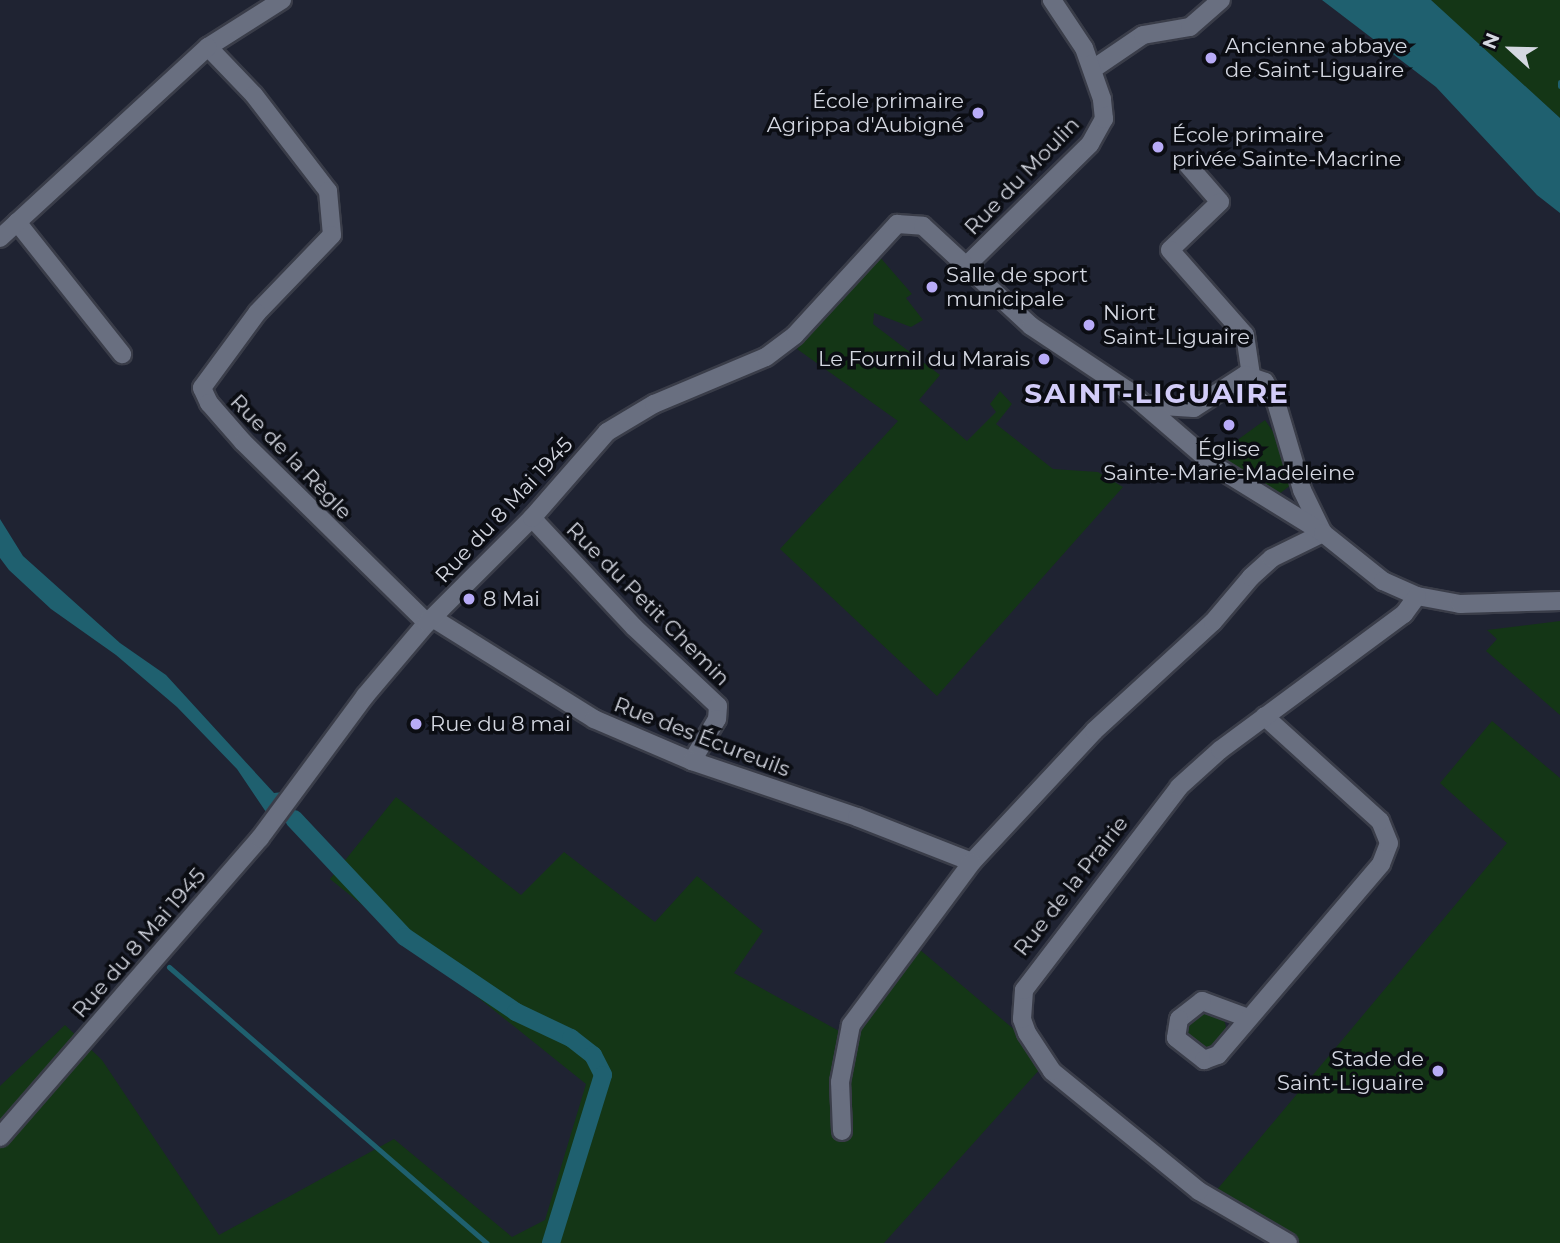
<!DOCTYPE html>
<html>
<head>
<meta charset="utf-8">
<style>
  body { margin:0 }
  #map { position:relative; width:1560px; height:1243px; overflow:hidden; background:#1f2332; font-family:Montserrat,sans-serif }
  div>[style] { position:absolute }
  [style*='--x'] { left:calc(var(--x)*1px); top:calc(var(--y)*1px); width:calc(var(--w)*1px); rotate:calc(var(--a)*1deg) }
  .green>* { inset:0; background:#143616 }
  .round { border-radius:50% }
  .water>* { inset:0; background:#1f606f }
  .stream>* { height:5px; margin:-2.5px; padding:0 2.5px; transform-origin:2.5px; border-radius:2.5px; background:#1f606f }
  .canal>* { height:18px; margin:-9px; padding:0 9px; transform-origin:9px; border-radius:9px; background:#1f606f }
  .roads { filter:drop-shadow(2px 0 #3a3d49) drop-shadow(-2px 0 #3a3d49) drop-shadow(0 2px #3a3d49) drop-shadow(0 -2px #3a3d49) }
  .minor>* { height:18px; margin:-9px; padding:0 9px; transform-origin:9px; border-radius:9px; background:#696f80 }
  .dots>* { width:19px; height:19px; translate:-50% -50%; box-sizing:border-box; border:4px solid #0b0d13; border-radius:50% }
  span { translate:-50% -50%; white-space:nowrap; text-align:center; line-height:1.15; -webkit-text-stroke:7px #0b0d13; paint-order:stroke }
  .poi-label { font-size:21px; color:#d4d7e1 }
  .left { translate:0 -50%; text-align:left }
  .right { translate:-100% -50%; text-align:right }
  .street-label { font-size:21px; color:#d4d7e1 }
  .district-label { font-size:28px; color:#d2ccf8; font-weight:700; letter-spacing:2px }
  .north { position:absolute; left:1476px; top:14px; width:70px; height:70px; -webkit-text-stroke:5px #0b0d13; paint-order:stroke; rotate:292deg; font-size:19px; font-weight:700; line-height:28px; text-align:center; color:#d4d7e1 }
  .north::after { content:''; display:block; margin:auto; width:24px; height:32px; background:#d4d7e1; clip-path:polygon(50% 0,100% 100%,50% 72%,0 100%) }
</style>
</head>
<body>
<div id="map">
  <div class="green">
    <i style="clip-path:polygon(1431px 0,1560px 0,1560px 118px,1451px 20px)"></i>
    <i style="clip-path:polygon(879px 256px,912px 294px,906px 298px,923px 320px,911px 327px,874px 313px,873px 324px,940px 375px,919px 400px,967px 441px,996px 412px,990px 404px,1000px 391px,1012px 404px,996px 424px,1053px 469px,1098px 472px,1123px 487px,937px 696px,780px 549px,898px 421px,797px 349px)"></i>
    <i style="clip-path:polygon(1265px 420px,1274px 433px,1292px 484px,1274px 498px,1227px 467px,1218px 454px)"></i>
    <i style="clip-path:polygon(1560px 621px,1560px 715px,1486px 651px,1497px 639px,1487px 630px)"></i>
    <i style="clip-path:polygon(1492px 721px,1560px 778px,1560px 1243px,1300px 1243px,1215px 1192px,1507px 843px,1440px 783px)"></i>
    <i style="clip-path:polygon(396px 797px,521px 895px,564px 852px,655px 922px,697px 876px,763px 931px,734px 973px,839px 1031px,919px 949px,1049px 1059px,884px 1243px,0 1243px,0 1086px,65px 1025px,102px 1060px,219px 1235px,394px 1139px,512px 1237px,545px 1220px,586px 1084px,330px 879px)"></i>
    <i class="round" style="left:1186px;top:1009px;width:40px;height:40px"></i>
  </div>
  <div class="water">
    <i style="clip-path:polygon(1322px 0,1431px 0,1560px 118px,1560px 213px,1537px 195px,1436px 87px)"></i>
    <i style="clip-path:polygon(0 519px,23px 556px,120px 643px,166px 675px,274px 793px,283px 792px,268px 815px,237px 769px,177px 707px,116px 655px,51px 609px,9px 570px,0 558px)"></i>
  </div>
  <div class="stream">
    <i style="--x:1560;--y:82;--w:4;--a:90"></i>
    <i style="--x:169;--y:967;--w:421;--a:41"></i>
  </div>
  <div class="canal">
    <i style="--x:294;--y:819;--w:162;--a:46.8"></i>
    <i style="--x:405;--y:937;--w:134;--a:34"></i>
    <i style="--x:516;--y:1012;--w:61;--a:25.3"></i>
    <i style="--x:571;--y:1038;--w:28;--a:38"></i>
    <i style="--x:593;--y:1055;--w:22;--a:63"></i>
    <i style="--x:603;--y:1075;--w:176;--a:107.2"></i>
  </div>
  <div class="roads">
    <div class="minor">
      <i style="--x:282;--y:0;--w:88;--a:147.6"></i>
      <i style="--x:208;--y:47;--w:66;--a:46.2"></i>
      <i style="--x:254;--y:95;--w:121;--a:52.4"></i>
      <i style="--x:328;--y:191;--w:44;--a:84.8"></i>
      <i style="--x:332;--y:235;--w:108;--a:133.9"></i>
      <i style="--x:257;--y:313;--w:93;--a:126.3"></i>
      <i style="--x:202;--y:388;--w:17;--a:65"></i>
      <i style="--x:209;--y:403;--w:52;--a:48.9"></i>
      <i style="--x:243;--y:442;--w:258;--a:44.5"></i>
      <i style="--x:1093;--y:69;--w:60;--a:-34.2"></i>
      <i style="--x:1143;--y:35;--w:48;--a:-9.7"></i>
      <i style="--x:1190;--y:27;--w:41;--a:-41.1"></i>
      <i style="--x:1187;--y:164;--w:50;--a:49"></i>
      <i style="--x:1220;--y:202;--w:69;--a:136.2"></i>
      <i style="--x:1170;--y:250;--w:113;--a:48.6"></i>
      <i style="--x:1245;--y:335;--w:40;--a:81.5"></i>
      <i style="--x:17;--y:222;--w:169;--a:51.5"></i>
      <i style="--x:0;--y:238;--w:282;--a:-42.6"></i>
      <i style="--x:966;--y:266;--w:174;--a:-44.5"></i>
      <i style="--x:1090;--y:144;--w:29;--a:-61"></i>
      <i style="--x:1104;--y:119;--w:20;--a:-96"></i>
      <i style="--x:1102;--y:99;--w:54;--a:-109.4"></i>
      <i style="--x:1084;--y:48;--w:58;--a:-123.7"></i>
      <i style="--x:1146;--y:405;--w:48;--a:3.6"></i>
      <i style="--x:1194;--y:408;--w:61;--a:-32.9"></i>
      <i style="--x:1245;--y:375;--w:21;--a:19"></i>
      <i style="--x:1265;--y:382;--w:23;--a:61"></i>
      <i style="--x:1276;--y:402;--w:92;--a:73.5"></i>
      <i style="--x:1302;--y:490;--w:48;--a:64"></i>
      <i style="--x:532;--y:518;--w:149;--a:46.9"></i>
      <i style="--x:634;--y:627;--w:115;--a:43.2"></i>
      <i style="--x:718;--y:706;--w:13;--a:94"></i>
      <i style="--x:717;--y:719;--w:49;--a:120.8"></i>
      <i style="--x:434;--y:619;--w:189;--a:32"></i>
      <i style="--x:594;--y:719;--w:107;--a:23.2"></i>
      <i style="--x:692;--y:761;--w:174;--a:18.7"></i>
      <i style="--x:857;--y:817;--w:123;--a:21.4"></i>
      <i style="--x:972;--y:862;--w:179;--a:-47"></i>
      <i style="--x:1094;--y:731;--w:161;--a:-42.5"></i>
      <i style="--x:1213;--y:622;--w:59;--a:-49.8"></i>
      <i style="--x:1251;--y:577;--w:28;--a:-42"></i>
      <i style="--x:1272;--y:558;--w:57;--a:-26.1"></i>
      <i style="--x:1248;--y:1018;--w:49;--a:-159.7"></i>
      <i style="--x:1202;--y:1001;--w:29;--a:142"></i>
      <i style="--x:1179;--y:1019;--w:19;--a:99"></i>
      <i style="--x:1176;--y:1038;--w:36;--a:38"></i>
      <i style="--x:1204;--y:1060;--w:15;--a:-20"></i>
      <i style="--x:1218;--y:1055;--w:251;--a:-49.5"></i>
      <i style="--x:1381;--y:864;--w:22;--a:-69"></i>
      <i style="--x:1389;--y:843;--w:24;--a:-112"></i>
      <i style="--x:1380;--y:821;--w:156;--a:-137.8"></i>
      <i style="--x:842;--y:1131;--w:49;--a:-92.3"></i>
      <i style="--x:840;--y:1082;--w:58;--a:-79.1"></i>
      <i style="--x:851;--y:1025;--w:203;--a:-53.4"></i>
      <i style="--x:0;--y:1137;--w:396;--a:-49"></i>
      <i style="--x:260;--y:838;--w:177;--a:-53.5"></i>
      <i style="--x:365;--y:696;--w:96;--a:-49.7"></i>
      <i style="--x:427;--y:623;--w:148;--a:-45"></i>
      <i style="--x:532;--y:518;--w:114;--a:-48.9"></i>
      <i style="--x:607;--y:432;--w:55;--a:-30.8"></i>
      <i style="--x:654;--y:404;--w:121;--a:-22.8"></i>
      <i style="--x:766;--y:357;--w:36;--a:-37"></i>
      <i style="--x:795;--y:335;--w:151;--a:-47.4"></i>
      <i style="--x:897;--y:224;--w:26;--a:4"></i>
      <i style="--x:923;--y:226;--w:147;--a:42.8"></i>
      <i style="--x:1031;--y:326;--w:115;--a:33.7"></i>
      <i style="--x:1127;--y:390;--w:116;--a:40.8"></i>
      <i style="--x:1215;--y:466;--w:127;--a:31.8"></i>
      <i style="--x:1323;--y:533;--w:77;--a:38.7"></i>
      <i style="--x:1383;--y:581;--w:37;--a:24"></i>
      <i style="--x:1417;--y:596;--w:44;--a:10.5"></i>
      <i style="--x:1460;--y:604;--w:100;--a:-1.7"></i>
      <i style="--x:1288;--y:1243;--w:103;--a:-149.7"></i>
      <i style="--x:1199;--y:1191;--w:190;--a:-140.8"></i>
      <i style="--x:1052;--y:1071;--w:45;--a:-123.3"></i>
      <i style="--x:1027;--y:1033;--w:15;--a:-110"></i>
      <i style="--x:1022;--y:1019;--w:29;--a:-86"></i>
      <i style="--x:1024;--y:990;--w:255;--a:-52.6"></i>
      <i style="--x:1179;--y:787;--w:55;--a:-42.1"></i>
      <i style="--x:1220;--y:750;--w:229;--a:-36.5"></i>
      <i style="--x:1404;--y:614;--w:22;--a:-54"></i>
    </div>
  </div>
  <div class="dots">
    <i style="left:1211px;top:58px;background:#b8abf7"></i>
    <i style="left:978px;top:113px;background:#b8abf7"></i>
    <i style="left:1158px;top:147px;background:#b8abf7"></i>
    <i style="left:932px;top:287px;background:#b8abf7"></i>
    <i style="left:1089px;top:325px;background:#b8abf7"></i>
    <i style="left:1044px;top:359px;background:#b8abf7"></i>
    <i style="left:1229px;top:425px;background:#b8abf7"></i>
    <i style="left:469px;top:599px;background:#b8abf7"></i>
    <i style="left:416px;top:724px;background:#b8abf7"></i>
    <i style="left:1438px;top:1071px;background:#b8abf7"></i>
  </div>
  <div class="poi-label">
    <span class="left" style="left:1225px;top:58px">Ancienne abbaye<br>de Saint-Liguaire</span>
    <span class="right" style="left:964px;top:113px">École primaire<br>Agrippa d'Aubigné</span>
    <span class="left" style="left:1172px;top:147px">École primaire<br>privée Sainte-Macrine</span>
    <span class="left" style="left:946px;top:287px">Salle de sport<br>municipale</span>
    <span class="left" style="left:1103px;top:325px">Niort<br>Saint-Liguaire</span>
    <span class="right" style="left:1030px;top:359px">Le Fournil du Marais</span>
    <span style="left:1229px;top:461px">Église<br>Sainte-Marie-Madeleine</span>
    <span class="left" style="left:483px;top:599px">8 Mai</span>
    <span class="left" style="left:430px;top:724px">Rue du 8 mai</span>
    <span class="right" style="left:1424px;top:1071px">Stade de<br>Saint-Liguaire</span>
  </div>
  <div class="street-label">
    <span style="left:1022px;top:176px;rotate:-46deg">Rue du Moulin</span>
    <span style="left:291px;top:457px;rotate:46deg">Rue de la Règle</span>
    <span style="left:504px;top:510px;rotate:-47deg">Rue du 8 Mai 1945</span>
    <span style="left:648px;top:604px;rotate:45deg">Rue du Petit Chemin</span>
    <span style="left:702px;top:737px;rotate:21deg">Rue des Écureuils</span>
    <span style="left:1071px;top:886px;rotate:-52deg">Rue de la Prairie</span>
    <span style="left:139px;top:943px;rotate:-49deg">Rue du 8 Mai 1945</span>
  </div>
  <div class="district-label">
    <span style="left:1157px;top:393px">SAINT-LIGUAIRE</span>
  </div>
  <div class="north">N</div>
</div>
</body>
</html>
